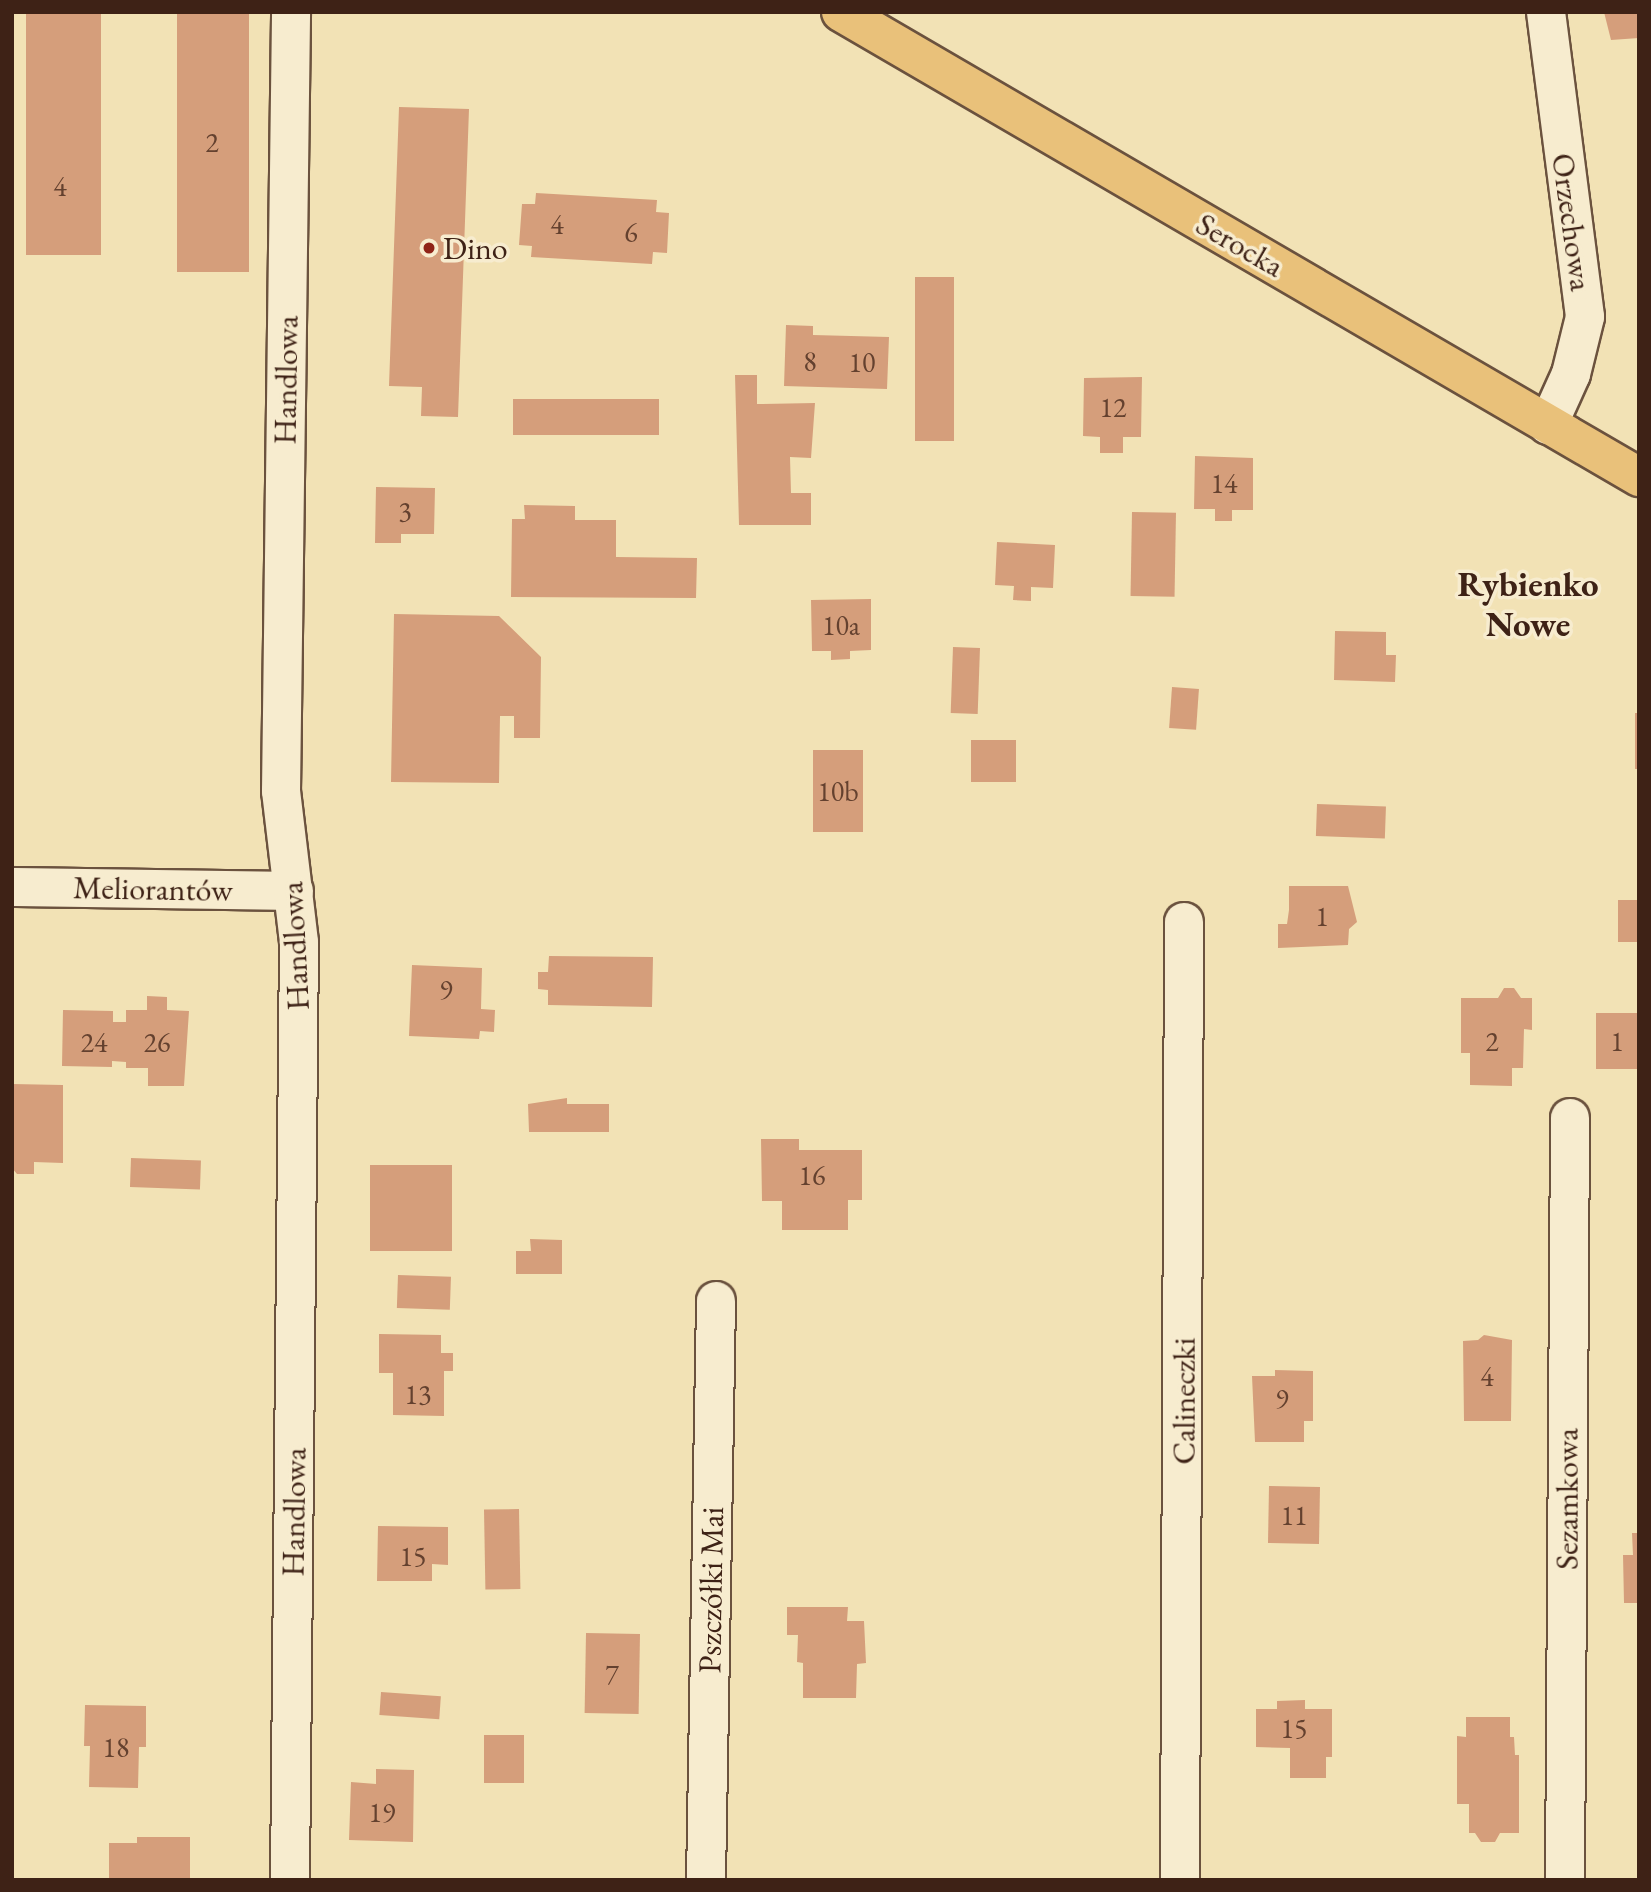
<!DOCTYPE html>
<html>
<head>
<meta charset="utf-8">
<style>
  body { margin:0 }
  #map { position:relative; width:1651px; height:1892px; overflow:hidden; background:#f2e2b5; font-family:"EB Garamond",serif }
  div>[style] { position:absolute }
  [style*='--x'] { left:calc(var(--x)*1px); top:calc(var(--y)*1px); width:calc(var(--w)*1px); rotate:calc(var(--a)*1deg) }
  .building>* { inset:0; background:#d59e7b; transform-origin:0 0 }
  .roads { filter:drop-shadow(2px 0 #6b523e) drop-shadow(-2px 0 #6b523e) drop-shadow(0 2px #6b523e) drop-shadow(0 -2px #6b523e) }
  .street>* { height:38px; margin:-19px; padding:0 19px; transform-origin:19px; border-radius:19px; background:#f7eccf }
  .primary>* { height:38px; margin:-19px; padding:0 19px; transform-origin:19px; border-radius:19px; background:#e9c17a }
  .dots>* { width:19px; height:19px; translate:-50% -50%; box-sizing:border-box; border:4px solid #f7eccf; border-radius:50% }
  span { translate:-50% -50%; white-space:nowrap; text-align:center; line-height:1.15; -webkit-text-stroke:7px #f7eccf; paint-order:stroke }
  .number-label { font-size:28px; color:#64412f }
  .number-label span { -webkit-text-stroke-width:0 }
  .street-label { font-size:32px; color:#3e2216 }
  .poi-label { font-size:32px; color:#3e2216 }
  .left { translate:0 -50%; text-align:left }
  .quarter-label { font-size:35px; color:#3e2216; font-weight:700 }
  .frame { position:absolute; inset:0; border:14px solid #3e2216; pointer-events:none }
</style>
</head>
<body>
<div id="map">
  <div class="building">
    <i style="left:26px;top:12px;width:75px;height:243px"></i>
    <i style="left:177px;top:12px;width:72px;height:260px"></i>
    <i style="clip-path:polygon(1604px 12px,1639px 12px,1639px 38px,1611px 40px)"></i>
    <i style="clip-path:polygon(399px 107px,469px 109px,458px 417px,421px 416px,422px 387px,389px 386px)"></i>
    <i style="clip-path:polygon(536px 193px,657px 200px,656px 212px,669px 213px,667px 253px,653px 252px,652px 264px,531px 257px,532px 246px,519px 245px,522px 204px,535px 204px)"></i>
    <i style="left:915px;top:277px;width:39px;height:164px"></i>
    <i style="clip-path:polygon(786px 325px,813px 326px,813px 335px,889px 337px,887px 389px,784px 386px)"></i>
    <i style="clip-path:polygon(735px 375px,757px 375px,757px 404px,815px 403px,811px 458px,790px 457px,791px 493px,811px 493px,811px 525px,739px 525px)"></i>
    <i style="clip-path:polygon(1142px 377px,1141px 437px,1123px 437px,1123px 453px,1100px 453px,1100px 437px,1083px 436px,1084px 378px)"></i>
    <i style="left:513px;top:399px;width:146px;height:36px"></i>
    <i style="clip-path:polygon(1195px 456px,1253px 458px,1253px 510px,1232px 510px,1232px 521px,1215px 521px,1215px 509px,1194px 509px)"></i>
    <i style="clip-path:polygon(376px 487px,435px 488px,434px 534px,401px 534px,401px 543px,375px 543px)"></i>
    <i style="clip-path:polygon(524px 505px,575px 506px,575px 520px,616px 520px,616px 557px,697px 558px,696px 598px,511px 597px,512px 519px,525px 519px)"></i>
    <i style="left:1132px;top:512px;width:44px;height:84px;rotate:1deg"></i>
    <i style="clip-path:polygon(997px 542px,1055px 545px,1053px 588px,1031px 587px,1031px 601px,1013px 600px,1014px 586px,995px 585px)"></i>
    <i style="clip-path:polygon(871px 599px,871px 650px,850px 651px,850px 659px,831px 660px,831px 651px,812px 651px,811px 600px)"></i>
    <i style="clip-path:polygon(394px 614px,499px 616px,541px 657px,540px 738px,514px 738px,514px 716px,500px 716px,499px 783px,391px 782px)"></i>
    <i style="clip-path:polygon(1335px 631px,1386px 632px,1386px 655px,1396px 655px,1395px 682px,1334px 680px)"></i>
    <i style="left:953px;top:647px;width:27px;height:66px;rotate:2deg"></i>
    <i style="left:1172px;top:687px;width:27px;height:41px;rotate:4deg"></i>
    <i style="left:1635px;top:713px;width:4px;height:56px"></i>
    <i style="left:971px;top:740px;width:45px;height:42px"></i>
    <i style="left:813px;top:750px;width:50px;height:82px"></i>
    <i style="left:1317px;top:804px;width:69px;height:32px;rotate:2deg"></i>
    <i style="clip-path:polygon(1289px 886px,1348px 886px,1357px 922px,1349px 929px,1348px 945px,1278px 948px,1278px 924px,1287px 924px,1289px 910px)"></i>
    <i style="left:1618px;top:900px;width:21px;height:42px"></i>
    <i style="clip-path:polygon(549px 956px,653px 957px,652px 1007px,548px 1005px,548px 990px,538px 989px,538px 972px,548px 972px)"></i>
    <i style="clip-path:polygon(412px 965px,482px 968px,481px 1009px,495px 1010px,494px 1032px,480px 1031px,479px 1039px,409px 1036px)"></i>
    <i style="clip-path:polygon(1504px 988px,1514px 988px,1521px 998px,1532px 998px,1532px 1030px,1524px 1029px,1523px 1068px,1512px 1068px,1512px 1086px,1470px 1085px,1470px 1053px,1461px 1053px,1461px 998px,1498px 998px)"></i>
    <i style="clip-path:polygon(147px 996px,167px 997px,167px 1010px,189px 1011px,184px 1086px,148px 1086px,148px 1068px,126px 1068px,126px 1062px,112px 1061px,112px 1067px,62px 1066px,63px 1010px,113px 1011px,113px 1022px,126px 1022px,126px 1010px,147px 1010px)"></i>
    <i style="left:1639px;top:1013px;width:56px;height:43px;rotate:90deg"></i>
    <i style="clip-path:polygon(12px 1084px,63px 1085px,63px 1163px,34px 1162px,34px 1174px,17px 1174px,12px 1168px)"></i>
    <i style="clip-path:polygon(567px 1098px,567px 1104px,609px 1104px,609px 1132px,529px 1132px,528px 1104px)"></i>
    <i style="clip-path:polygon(761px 1139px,799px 1139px,799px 1150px,862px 1150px,862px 1200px,848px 1200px,848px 1230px,782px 1230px,782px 1201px,762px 1201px)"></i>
    <i style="left:131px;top:1158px;width:70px;height:29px;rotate:2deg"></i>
    <i style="left:370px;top:1165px;width:82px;height:86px"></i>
    <i style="clip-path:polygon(530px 1239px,562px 1240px,562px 1274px,516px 1274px,516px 1251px,531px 1251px)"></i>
    <i style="left:398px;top:1275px;width:53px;height:33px;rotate:2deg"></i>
    <i style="clip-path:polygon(379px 1334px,441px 1335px,441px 1353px,453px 1353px,453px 1371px,444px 1371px,444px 1416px,393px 1415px,393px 1373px,379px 1373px)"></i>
    <i style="clip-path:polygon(1484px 1335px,1512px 1340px,1511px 1421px,1464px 1421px,1463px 1341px,1478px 1340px)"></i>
    <i style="clip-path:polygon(1275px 1370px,1313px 1371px,1313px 1421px,1304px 1421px,1304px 1442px,1255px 1442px,1252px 1376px,1275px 1376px)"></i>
    <i style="left:1269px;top:1486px;width:51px;height:57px;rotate:1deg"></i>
    <i style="left:519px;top:1509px;width:80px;height:35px;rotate:89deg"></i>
    <i style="clip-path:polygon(378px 1526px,448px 1527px,448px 1565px,432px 1564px,432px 1581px,377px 1581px)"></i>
    <i style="clip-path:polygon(1632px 1533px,1639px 1533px,1639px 1603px,1624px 1603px,1623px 1555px,1633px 1555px)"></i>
    <i style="clip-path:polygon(787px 1607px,848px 1607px,847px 1621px,864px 1621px,866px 1663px,857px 1664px,856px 1698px,803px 1698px,803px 1663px,797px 1662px,798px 1635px,787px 1635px)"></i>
    <i style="left:640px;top:1634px;width:80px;height:54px;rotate:91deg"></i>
    <i style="left:381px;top:1692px;width:60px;height:23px;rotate:4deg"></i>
    <i style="clip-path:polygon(1305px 1700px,1305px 1709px,1332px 1709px,1332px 1757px,1326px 1757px,1326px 1778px,1290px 1778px,1290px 1748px,1256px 1747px,1256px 1709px,1277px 1709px,1277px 1701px)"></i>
    <i style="clip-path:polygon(85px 1705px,146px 1706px,146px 1747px,139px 1747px,138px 1788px,89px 1787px,90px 1746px,84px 1746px)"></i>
    <i style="clip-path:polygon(1466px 1717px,1510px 1717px,1510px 1737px,1514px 1737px,1515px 1755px,1519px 1755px,1519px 1833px,1500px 1833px,1495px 1842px,1481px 1842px,1475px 1833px,1469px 1833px,1469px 1804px,1457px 1804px,1457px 1736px,1466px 1737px)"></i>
    <i style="left:484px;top:1735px;width:40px;height:48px"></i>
    <i style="clip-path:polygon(376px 1769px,414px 1770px,413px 1842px,349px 1840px,351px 1782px,376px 1784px)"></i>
    <i style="clip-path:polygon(137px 1837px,190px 1837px,190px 1880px,109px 1880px,109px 1843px,137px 1843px)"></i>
  </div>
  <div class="roads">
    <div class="street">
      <i style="--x:1546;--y:12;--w:307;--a:82.7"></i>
      <i style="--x:1585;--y:317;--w:59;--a:103.8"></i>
      <i style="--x:1571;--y:374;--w:56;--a:114.3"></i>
      <i style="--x:12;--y:887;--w:282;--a:0.8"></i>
      <i style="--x:290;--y:1880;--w:938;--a:-89.45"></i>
      <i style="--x:299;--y:942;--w:152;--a:-96.8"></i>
      <i style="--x:281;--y:791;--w:779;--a:-89.26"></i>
      <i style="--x:706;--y:1880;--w:579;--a:-89.01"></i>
      <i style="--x:1180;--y:1880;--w:958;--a:-89.76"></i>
      <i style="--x:1565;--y:1880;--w:762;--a:-89.62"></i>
    </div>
    <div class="primary">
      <i style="--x:841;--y:12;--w:924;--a:30.23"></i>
    </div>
  </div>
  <div class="dots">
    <i style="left:429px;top:248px;background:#8f2418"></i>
  </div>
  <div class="number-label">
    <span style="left:212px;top:142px">2</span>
    <span style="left:60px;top:186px">4</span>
    <span style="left:557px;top:224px">4</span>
    <span style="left:631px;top:232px">6</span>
    <span style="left:810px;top:361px">8</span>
    <span style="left:862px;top:362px">10</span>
    <span style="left:1113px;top:407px">12</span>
    <span style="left:1224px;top:483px">14</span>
    <span style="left:405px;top:511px">3</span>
    <span style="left:841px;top:625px">10a</span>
    <span style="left:838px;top:791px">10b</span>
    <span style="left:1322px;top:916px">1</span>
    <span style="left:446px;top:989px">9</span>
    <span style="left:1492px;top:1041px">2</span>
    <span style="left:1617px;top:1041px">1</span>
    <span style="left:94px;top:1042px">24</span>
    <span style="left:157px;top:1042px">26</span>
    <span style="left:812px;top:1175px">16</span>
    <span style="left:1487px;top:1376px">4</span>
    <span style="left:418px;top:1394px">13</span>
    <span style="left:1282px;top:1398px">9</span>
    <span style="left:1294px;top:1515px">11</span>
    <span style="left:413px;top:1556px">15</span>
    <span style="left:612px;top:1674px">7</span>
    <span style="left:1294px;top:1728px">15</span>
    <span style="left:116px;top:1747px">18</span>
    <span style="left:382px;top:1812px">19</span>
  </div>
  <div class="street-label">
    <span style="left:1572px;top:222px;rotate:82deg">Orzechowa</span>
    <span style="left:1240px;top:245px;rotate:30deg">Serocka</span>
    <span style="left:286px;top:380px;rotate:-89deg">Handlowa</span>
    <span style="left:153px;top:889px;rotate:1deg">Meliorantów</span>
    <span style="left:295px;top:946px;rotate:-93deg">Handlowa</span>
    <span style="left:1184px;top:1401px;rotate:-90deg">Calineczki</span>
    <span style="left:1567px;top:1499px;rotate:-90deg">Sezamkowa</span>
    <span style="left:294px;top:1512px;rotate:-89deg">Handlowa</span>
    <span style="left:711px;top:1590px;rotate:-89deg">Pszczółki Mai</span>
  </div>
  <div class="poi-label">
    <span class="left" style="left:443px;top:248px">Dino</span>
  </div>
  <div class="quarter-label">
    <span style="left:1528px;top:604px">Rybienko<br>Nowe</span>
  </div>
  <div class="frame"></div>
</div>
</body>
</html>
